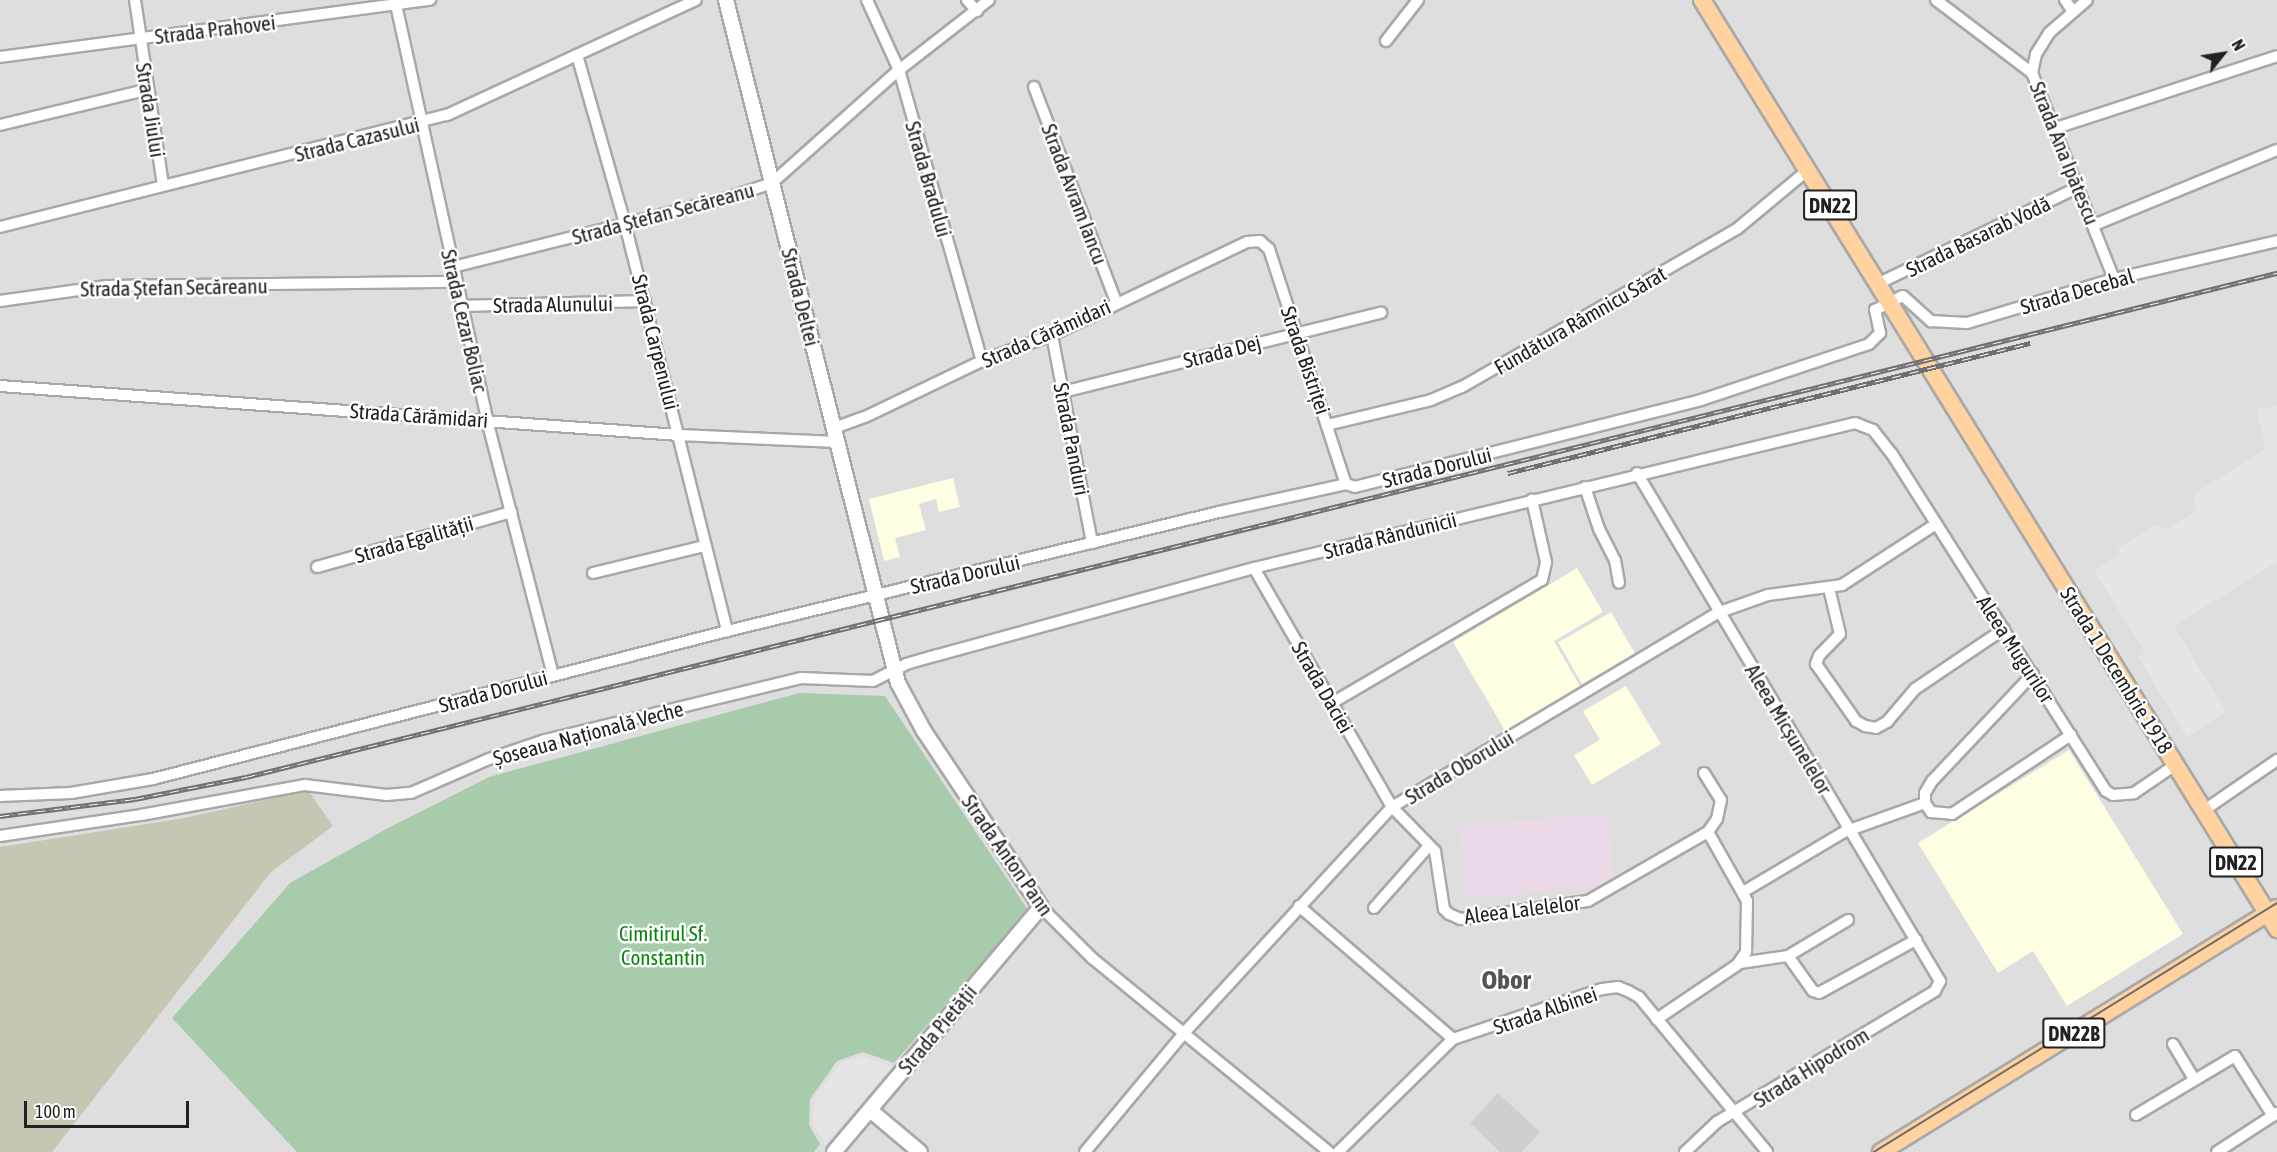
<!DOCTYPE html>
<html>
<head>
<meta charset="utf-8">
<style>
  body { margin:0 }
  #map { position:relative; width:2277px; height:1152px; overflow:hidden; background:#f2eee7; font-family:"Asap Condensed",sans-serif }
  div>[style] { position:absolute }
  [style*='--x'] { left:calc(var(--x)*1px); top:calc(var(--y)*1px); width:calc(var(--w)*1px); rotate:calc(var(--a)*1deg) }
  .residential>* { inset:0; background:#dfdede; transform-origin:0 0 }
  .industrial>* { inset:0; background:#ebd9e8; transform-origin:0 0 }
  .education>* { inset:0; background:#fffee3; transform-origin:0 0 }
  .religious>* { inset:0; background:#cfcfcf }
  .construction>* { inset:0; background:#c7c6b2 }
  .cemetery>* { inset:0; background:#a7cbab }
  .parking>* { inset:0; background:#e5e5e5 }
  .roads { filter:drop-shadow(2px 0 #a8a8a8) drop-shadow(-2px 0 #a8a8a8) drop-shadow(0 2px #a8a8a8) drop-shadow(0 -2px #a8a8a8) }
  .minor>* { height:10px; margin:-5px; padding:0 5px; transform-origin:5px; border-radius:5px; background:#fff }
  .tertiary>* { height:14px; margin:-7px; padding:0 7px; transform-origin:7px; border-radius:7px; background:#fff }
  .primary>* { height:16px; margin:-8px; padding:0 8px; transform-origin:8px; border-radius:8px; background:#ffd29f }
  .tram>* { height:1.5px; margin:-0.75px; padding:0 0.75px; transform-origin:0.75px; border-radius:0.75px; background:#6f6f6f }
  .rail>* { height:5px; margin-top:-2.5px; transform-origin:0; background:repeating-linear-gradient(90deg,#fff 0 9px,#6f6f6f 0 18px); box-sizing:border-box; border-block:2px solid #6f6f6f }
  span { translate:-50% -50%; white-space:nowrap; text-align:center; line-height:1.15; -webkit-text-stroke:5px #fff; paint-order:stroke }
  .shield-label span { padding:2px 4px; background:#fff; border:2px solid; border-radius:4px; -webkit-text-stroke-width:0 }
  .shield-label { font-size:20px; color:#212121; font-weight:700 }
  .street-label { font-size:21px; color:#212121 }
  .park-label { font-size:21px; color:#07860d }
  .district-label { font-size:27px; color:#545454; font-weight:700 }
  .north { position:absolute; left:2193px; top:24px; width:60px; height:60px; -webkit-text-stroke:4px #fff; paint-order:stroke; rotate:60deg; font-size:16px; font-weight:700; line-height:24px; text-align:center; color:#212121 }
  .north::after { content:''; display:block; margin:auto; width:21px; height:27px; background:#212121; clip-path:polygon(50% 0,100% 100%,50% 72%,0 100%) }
  .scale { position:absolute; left:24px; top:1101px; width:165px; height:27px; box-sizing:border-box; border:3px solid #212121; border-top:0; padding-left:8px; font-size:18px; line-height:21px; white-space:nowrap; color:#212121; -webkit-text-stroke:4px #fff; paint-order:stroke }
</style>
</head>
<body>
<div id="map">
  <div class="residential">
    <i style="left:0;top:0;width:2277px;height:1152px"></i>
  </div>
  <div class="industrial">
    <i style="left:1608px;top:813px;width:73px;height:149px;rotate:85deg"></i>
  </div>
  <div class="education">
    <i style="clip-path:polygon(953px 478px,960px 507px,939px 512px,936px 499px,919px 504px,926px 530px,895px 538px,900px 557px,884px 561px,869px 499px)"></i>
    <i style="clip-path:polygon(1577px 568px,1603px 612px,1554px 641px,1582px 690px,1507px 734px,1453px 642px)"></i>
    <i style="left:1611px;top:612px;width:48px;height:61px;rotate:60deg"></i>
    <i style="clip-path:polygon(1626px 686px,1661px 744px,1592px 785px,1574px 755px,1600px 740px,1583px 711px)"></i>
    <i style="clip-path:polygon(2069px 750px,2183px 934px,2067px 1006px,2033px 951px,1998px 973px,1918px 843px)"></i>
  </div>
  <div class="religious">
    <i style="clip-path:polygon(1498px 1093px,1540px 1132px,1522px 1152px,1500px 1152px,1470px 1123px)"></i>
  </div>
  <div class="construction">
    <i style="clip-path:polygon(308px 790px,333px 826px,271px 872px,52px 1152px,0 1152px,0 847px,185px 818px)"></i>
  </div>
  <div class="cemetery">
    <i style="clip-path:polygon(799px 693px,885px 696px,1028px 910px,894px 1063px,863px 1052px,837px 1061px,810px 1099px,809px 1125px,820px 1144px,814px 1152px,297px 1152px,172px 1018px,290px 883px,388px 828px,489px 777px)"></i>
  </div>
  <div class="parking">
    <i style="clip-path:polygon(2277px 406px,2277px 562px,2174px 626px,2226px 712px,2187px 737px,2138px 657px,2145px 652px,2094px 571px,2121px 554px,2118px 548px,2156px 525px,2167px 529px,2196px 511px,2194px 494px,2265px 449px,2257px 409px)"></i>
    <i style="clip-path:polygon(862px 1056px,892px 1067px,825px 1144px,812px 1123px,816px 1095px,841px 1063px)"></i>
  </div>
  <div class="roads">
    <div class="minor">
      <i style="--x:135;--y:0;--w:187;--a:81.4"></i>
      <i style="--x:395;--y:0;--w:430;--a:77.6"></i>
      <i style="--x:487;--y:420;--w:263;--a:75.5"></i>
      <i style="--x:867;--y:0;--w:77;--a:65.4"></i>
      <i style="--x:899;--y:70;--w:303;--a:74.1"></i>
      <i style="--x:967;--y:0;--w:15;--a:48"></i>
      <i style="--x:1936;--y:0;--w:121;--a:37.2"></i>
      <i style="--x:2032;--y:73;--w:222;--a:68.3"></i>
      <i style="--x:2065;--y:0;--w:12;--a:55"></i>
      <i style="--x:1386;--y:41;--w:52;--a:-52"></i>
      <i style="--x:577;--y:55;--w:176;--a:74.1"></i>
      <i style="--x:625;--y:224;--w:420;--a:75.9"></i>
      <i style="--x:0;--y:57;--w:434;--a:-7.6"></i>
      <i style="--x:2032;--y:73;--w:19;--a:-78"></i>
      <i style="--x:2036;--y:54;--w:25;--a:-58"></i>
      <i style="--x:2049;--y:33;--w:50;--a:-41"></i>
      <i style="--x:1034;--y:87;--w:230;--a:69.1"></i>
      <i style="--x:0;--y:125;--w:150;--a:-13.5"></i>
      <i style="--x:2056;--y:128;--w:232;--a:-18"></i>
      <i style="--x:2094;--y:225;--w:198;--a:-22.3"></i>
      <i style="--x:0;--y:227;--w:461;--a:-14.1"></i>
      <i style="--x:447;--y:115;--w:274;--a:-24.8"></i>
      <i style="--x:453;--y:267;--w:283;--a:-14.1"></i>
      <i style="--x:727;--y:198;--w:47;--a:-18.4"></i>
      <i style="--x:772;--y:183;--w:170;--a:-41.7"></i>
      <i style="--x:899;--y:70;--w:114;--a:-37.9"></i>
      <i style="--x:1877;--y:284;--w:224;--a:-25.7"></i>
      <i style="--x:0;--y:301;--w:108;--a:-8"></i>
      <i style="--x:107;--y:286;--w:350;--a:-0.7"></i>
      <i style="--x:462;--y:306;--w:183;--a:-1.6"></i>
      <i style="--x:1052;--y:335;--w:212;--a:79.1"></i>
      <i style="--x:0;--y:386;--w:681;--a:4.13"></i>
      <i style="--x:679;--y:435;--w:158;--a:2.5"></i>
      <i style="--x:1063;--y:392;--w:328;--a:-14"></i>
      <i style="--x:1327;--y:425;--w:107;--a:-13.5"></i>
      <i style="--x:1431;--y:400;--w:34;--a:-23"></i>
      <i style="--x:1462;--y:387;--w:317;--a:-29.9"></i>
      <i style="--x:1737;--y:229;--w:94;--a:-39.8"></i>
      <i style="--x:834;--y:428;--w:33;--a:-20"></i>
      <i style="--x:865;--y:417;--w:130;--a:-25.6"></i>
      <i style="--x:982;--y:361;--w:75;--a:-20.4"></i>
      <i style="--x:1052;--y:335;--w:216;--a:-25.5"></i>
      <i style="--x:1247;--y:242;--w:13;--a:-4"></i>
      <i style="--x:1260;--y:241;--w:12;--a:42"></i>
      <i style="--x:1269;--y:249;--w:247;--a:71.9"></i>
      <i style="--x:1637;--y:473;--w:592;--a:59.19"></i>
      <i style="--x:1940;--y:981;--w:11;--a:117"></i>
      <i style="--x:1935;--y:991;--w:254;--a:149"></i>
      <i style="--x:1717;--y:1122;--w:44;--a:136.8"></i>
      <i style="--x:1585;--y:487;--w:44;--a:71.6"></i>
      <i style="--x:1599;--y:529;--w:35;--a:63"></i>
      <i style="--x:1615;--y:560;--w:23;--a:80"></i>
      <i style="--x:317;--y:567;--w:202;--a:-15.8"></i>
      <i style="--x:1254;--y:568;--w:276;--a:60"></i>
      <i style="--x:1392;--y:807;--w:62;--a:45.7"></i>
      <i style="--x:1435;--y:851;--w:59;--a:81.2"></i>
      <i style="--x:1444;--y:909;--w:7;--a:45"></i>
      <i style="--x:1449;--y:914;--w:13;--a:23"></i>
      <i style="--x:1461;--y:919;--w:128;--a:-8.1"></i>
      <i style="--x:1588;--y:901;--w:138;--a:-29.9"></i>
      <i style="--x:1708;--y:832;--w:79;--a:60.5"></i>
      <i style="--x:1747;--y:901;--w:51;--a:91.1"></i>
      <i style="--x:1746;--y:952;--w:16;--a:125"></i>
      <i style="--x:1737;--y:965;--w:97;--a:146"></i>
      <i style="--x:593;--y:573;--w:115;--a:-13.6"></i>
      <i style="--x:1829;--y:588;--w:47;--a:76.6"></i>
      <i style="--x:1840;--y:634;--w:30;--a:134"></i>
      <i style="--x:1819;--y:656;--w:9;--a:111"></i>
      <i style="--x:1816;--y:664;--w:70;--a:54.9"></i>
      <i style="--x:1856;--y:721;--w:10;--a:29"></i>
      <i style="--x:1865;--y:726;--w:11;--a:10"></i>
      <i style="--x:1876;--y:728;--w:13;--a:-29"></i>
      <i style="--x:1887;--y:722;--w:43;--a:-49.7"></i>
      <i style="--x:1915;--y:689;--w:107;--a:-34"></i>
      <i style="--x:2033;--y:674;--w:147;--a:133.3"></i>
      <i style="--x:1932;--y:781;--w:14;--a:120"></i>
      <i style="--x:1925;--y:793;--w:10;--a:90"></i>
      <i style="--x:1925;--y:803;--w:11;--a:56"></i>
      <i style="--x:1931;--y:812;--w:21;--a:5"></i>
      <i style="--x:1952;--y:814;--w:143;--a:-33.6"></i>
      <i style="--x:1332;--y:703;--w:243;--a:-30.4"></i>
      <i style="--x:1542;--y:580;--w:18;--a:-77"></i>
      <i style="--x:1546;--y:562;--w:64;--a:-102.7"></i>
      <i style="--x:1704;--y:773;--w:32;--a:58"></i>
      <i style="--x:1721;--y:800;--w:19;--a:102"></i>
      <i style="--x:1717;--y:819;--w:16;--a:125"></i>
      <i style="--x:0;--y:796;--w:71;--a:-2.4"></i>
      <i style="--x:71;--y:793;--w:83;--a:-9.7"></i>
      <i style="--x:153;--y:779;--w:593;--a:-14.46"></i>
      <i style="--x:727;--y:631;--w:506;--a:-13.6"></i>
      <i style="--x:1219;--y:512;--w:130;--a:-12.4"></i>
      <i style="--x:1346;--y:484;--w:9;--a:18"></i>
      <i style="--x:1355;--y:487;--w:357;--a:-14.1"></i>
      <i style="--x:1701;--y:400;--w:177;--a:-18.4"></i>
      <i style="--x:1869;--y:344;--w:16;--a:-45"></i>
      <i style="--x:1880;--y:333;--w:24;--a:-102"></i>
      <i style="--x:1875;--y:310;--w:31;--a:-27"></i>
      <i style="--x:1903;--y:296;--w:38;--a:42"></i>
      <i style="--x:1931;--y:321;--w:36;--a:3"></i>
      <i style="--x:1967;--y:323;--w:153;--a:-16.7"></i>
      <i style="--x:2114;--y:279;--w:167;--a:-13.1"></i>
      <i style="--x:2203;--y:811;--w:90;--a:-34.6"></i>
      <i style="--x:0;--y:836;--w:143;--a:-8.5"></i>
      <i style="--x:141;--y:815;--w:167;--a:-10.4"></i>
      <i style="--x:305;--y:785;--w:82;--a:7"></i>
      <i style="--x:386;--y:795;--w:25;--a:-5"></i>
      <i style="--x:411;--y:793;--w:85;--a:-23.6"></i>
      <i style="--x:489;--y:759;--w:59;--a:-18.7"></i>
      <i style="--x:545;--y:740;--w:263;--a:-13.6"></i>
      <i style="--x:801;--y:678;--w:72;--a:2.4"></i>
      <i style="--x:873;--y:681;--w:37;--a:-27"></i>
      <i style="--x:906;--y:664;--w:33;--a:-16"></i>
      <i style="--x:938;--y:655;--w:328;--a:-15.4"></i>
      <i style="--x:1254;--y:568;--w:618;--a:-13.56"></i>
      <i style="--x:1855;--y:423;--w:19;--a:21"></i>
      <i style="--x:1873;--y:430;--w:31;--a:52"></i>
      <i style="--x:1892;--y:454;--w:399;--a:57.6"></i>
      <i style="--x:2106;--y:791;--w:8;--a:30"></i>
      <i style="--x:2113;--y:795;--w:21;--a:-5"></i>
      <i style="--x:2134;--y:793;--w:50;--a:-34.3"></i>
      <i style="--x:1743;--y:892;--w:117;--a:-30.7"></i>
      <i style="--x:1844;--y:832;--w:86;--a:-19.7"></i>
      <i style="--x:1299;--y:906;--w:203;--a:40.8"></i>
      <i style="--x:1453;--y:1039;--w:157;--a:-18.6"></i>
      <i style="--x:1602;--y:989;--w:16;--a:-7"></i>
      <i style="--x:1618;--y:987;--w:11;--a:22"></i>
      <i style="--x:1628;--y:991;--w:13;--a:29"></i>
      <i style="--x:1639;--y:997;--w:201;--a:50.4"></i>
      <i style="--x:1041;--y:907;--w:72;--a:45"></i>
      <i style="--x:1092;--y:958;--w:306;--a:39.3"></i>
      <i style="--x:1374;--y:908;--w:81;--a:-48.5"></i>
      <i style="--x:1788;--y:956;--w:43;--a:54.5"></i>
      <i style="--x:1813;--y:991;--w:6;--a:18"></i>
      <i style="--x:1819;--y:993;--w:111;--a:-28.7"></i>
      <i style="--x:1740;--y:963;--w:49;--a:-8.3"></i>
      <i style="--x:1788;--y:956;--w:70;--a:-31"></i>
      <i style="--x:2173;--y:1044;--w:41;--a:59"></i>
      <i style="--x:2136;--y:1115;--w:115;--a:-30.8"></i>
      <i style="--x:2235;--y:1056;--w:71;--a:57.7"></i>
      <i style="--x:1085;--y:1152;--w:155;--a:-50.2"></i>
      <i style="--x:1184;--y:1033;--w:307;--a:-47.4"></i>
      <i style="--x:1392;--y:807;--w:378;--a:-30.8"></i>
      <i style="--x:1717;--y:613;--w:54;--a:-19.4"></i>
      <i style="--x:1768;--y:595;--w:75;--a:-7.7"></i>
      <i style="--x:1842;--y:585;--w:112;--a:-33"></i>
      <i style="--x:1338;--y:1152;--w:161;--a:-44.5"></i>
      <i style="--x:2217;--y:1152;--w:72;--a:-33"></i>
    </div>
    <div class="tertiary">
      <i style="--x:726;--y:0;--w:704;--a:75.87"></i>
      <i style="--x:898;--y:683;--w:55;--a:61.6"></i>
      <i style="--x:924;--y:731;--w:211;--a:56.4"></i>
      <i style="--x:1041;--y:907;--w:321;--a:130.2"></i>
      <i style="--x:870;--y:1110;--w:65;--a:40"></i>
    </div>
    <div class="primary">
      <i style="--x:1702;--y:0;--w:1093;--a:58.24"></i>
      <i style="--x:1881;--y:1152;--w:464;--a:-31.7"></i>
    </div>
  </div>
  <div class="tram">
    <i style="--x:1874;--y:1152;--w:474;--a:-31.7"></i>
  </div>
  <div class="rail">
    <i style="--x:1508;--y:473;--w:538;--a:-13.98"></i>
    <i style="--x:0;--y:816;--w:136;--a:-7.2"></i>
    <i style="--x:135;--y:799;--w:113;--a:-11.2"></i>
    <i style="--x:246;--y:777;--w:2093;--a:-13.94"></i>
  </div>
  <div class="shield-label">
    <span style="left:1830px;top:205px">DN22</span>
    <span style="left:2236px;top:862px">DN22</span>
    <span style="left:2074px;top:1033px">DN22B</span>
  </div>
  <div class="street-label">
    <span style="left:215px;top:29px;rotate:-7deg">Strada Prahovei</span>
    <span style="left:151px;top:110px;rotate:81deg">Strada Jiului</span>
    <span style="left:357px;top:139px;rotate:-14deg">Strada Cazasului</span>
    <span style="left:2065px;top:153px;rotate:68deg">Strada Ana Ipătescu</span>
    <span style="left:929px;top:179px;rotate:74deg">Strada Bradului</span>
    <span style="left:1075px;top:194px;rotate:69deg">Strada Avram Iancu</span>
    <span style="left:663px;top:213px;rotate:-15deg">Strada Ștefan Secăreanu</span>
    <span style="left:1978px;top:236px;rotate:-26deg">Strada Basarab Vodă</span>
    <span style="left:174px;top:287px;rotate:-1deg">Strada Ștefan Secăreanu</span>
    <span style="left:2077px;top:291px;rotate:-16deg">Strada Decebal</span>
    <span style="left:801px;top:297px;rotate:76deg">Strada Deltei</span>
    <span style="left:553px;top:304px;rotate:-1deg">Strada Alunului</span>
    <span style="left:1580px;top:320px;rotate:-30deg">Fundătura Râmnicu Sărat</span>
    <span style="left:465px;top:321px;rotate:77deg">Strada Cezar Boliac</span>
    <span style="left:1046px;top:333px;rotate:-24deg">Strada Cărămidari</span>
    <span style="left:656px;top:342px;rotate:76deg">Strada Carpenului</span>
    <span style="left:1222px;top:351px;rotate:-14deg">Strada Dej</span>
    <span style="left:1306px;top:360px;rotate:71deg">Strada Bistriței</span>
    <span style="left:419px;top:415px;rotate:4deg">Strada Cărămidari</span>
    <span style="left:1072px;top:439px;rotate:79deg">Strada Panduri</span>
    <span style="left:1437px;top:467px;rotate:-14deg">Strada Dorului</span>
    <span style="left:1390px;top:535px;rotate:-14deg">Strada Rândunicii</span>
    <span style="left:414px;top:539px;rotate:-16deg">Strada Egalității</span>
    <span style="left:965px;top:574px;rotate:-13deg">Strada Dorului</span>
    <span style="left:2016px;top:649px;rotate:57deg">Aleea Mugurilor</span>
    <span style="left:2117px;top:670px;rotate:58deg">Strada 1 Decembrie 1918</span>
    <span style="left:1323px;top:687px;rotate:60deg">Strada Daciei</span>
    <span style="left:493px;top:691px;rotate:-15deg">Strada Dorului</span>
    <span style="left:1789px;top:729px;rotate:59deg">Aleea Micșunelelor</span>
    <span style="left:588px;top:733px;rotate:-15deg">Șoseaua Națională Veche</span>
    <span style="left:1459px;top:767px;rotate:-31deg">Strada Oborului</span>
    <span style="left:1008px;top:855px;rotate:55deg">Strada Anton Pann</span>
    <span style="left:1522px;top:909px;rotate:-7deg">Aleea Lalelelor</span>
    <span style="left:1545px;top:1010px;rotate:-19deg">Strada Albinei</span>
    <span style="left:937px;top:1029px;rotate:-50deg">Strada Pietății</span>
    <span style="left:1811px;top:1067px;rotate:-32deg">Strada Hipodrom</span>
  </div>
  <div class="park-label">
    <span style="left:663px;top:945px">Cimitirul Sf.<br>Constantin</span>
  </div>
  <div class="district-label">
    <span style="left:1506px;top:980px">Obor</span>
  </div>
  <div class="north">N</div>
  <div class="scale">100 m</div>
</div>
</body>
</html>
